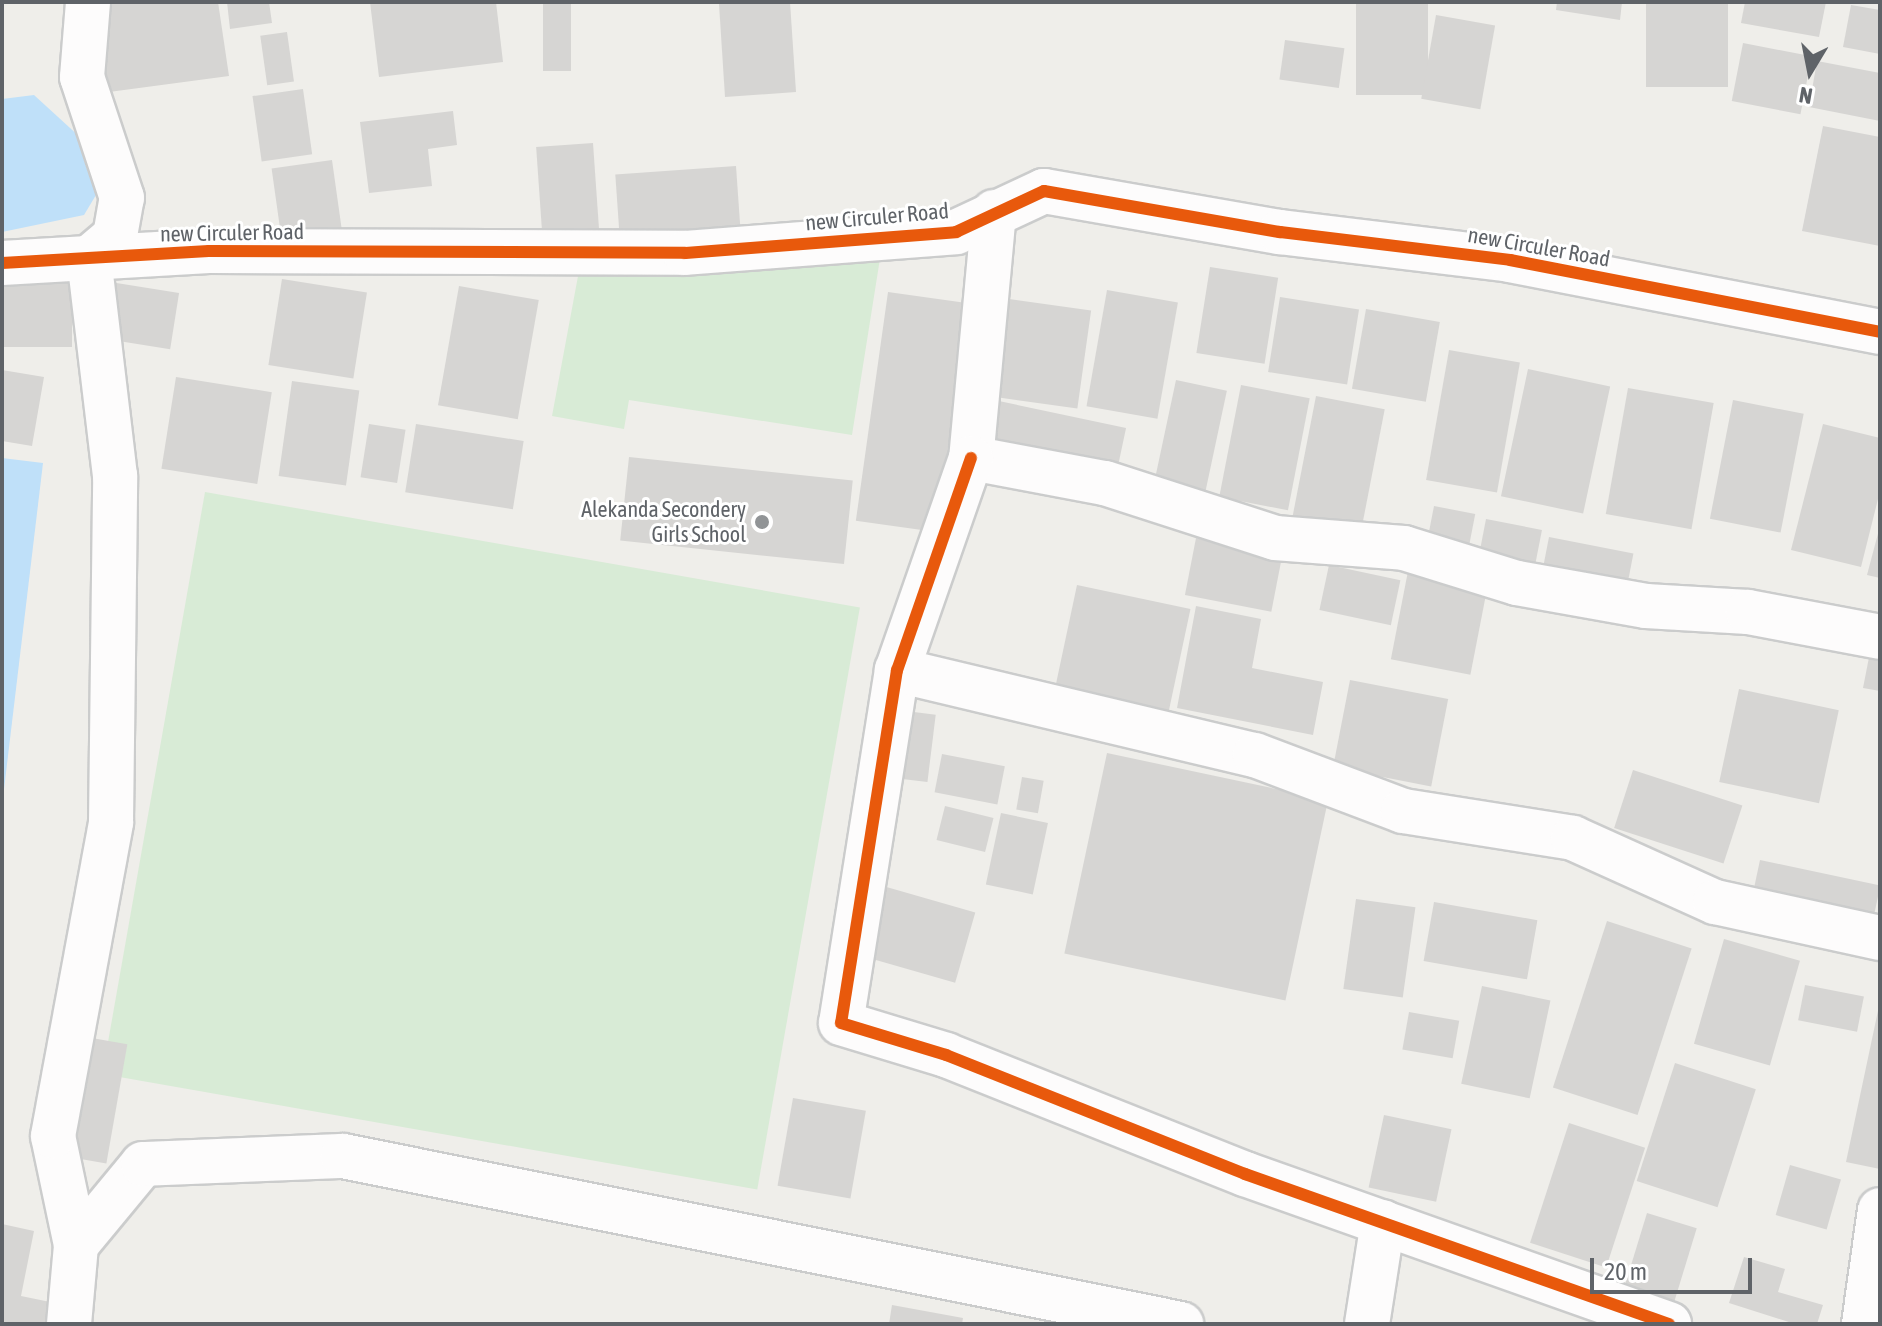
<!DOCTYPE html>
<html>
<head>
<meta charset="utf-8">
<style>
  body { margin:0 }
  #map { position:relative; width:1882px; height:1326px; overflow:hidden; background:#efeeea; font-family:"Asap Condensed",sans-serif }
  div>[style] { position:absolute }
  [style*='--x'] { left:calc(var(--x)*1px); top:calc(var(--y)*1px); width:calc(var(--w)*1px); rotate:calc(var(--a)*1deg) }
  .green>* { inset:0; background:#d8ebd6; transform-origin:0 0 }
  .water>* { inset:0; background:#bfe0f9 }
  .building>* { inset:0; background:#d6d5d3; transform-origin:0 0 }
  .roads { filter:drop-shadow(2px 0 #cbcccc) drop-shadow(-2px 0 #cbcccc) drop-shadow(0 2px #cbcccc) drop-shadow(0 -2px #cbcccc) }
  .minor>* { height:44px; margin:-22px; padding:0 22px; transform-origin:22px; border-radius:22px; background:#fdfcfc }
  .cycleway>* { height:12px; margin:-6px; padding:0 6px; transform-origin:6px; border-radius:6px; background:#e8590c }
  .dots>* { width:22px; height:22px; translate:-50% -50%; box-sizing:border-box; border:4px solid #fff; border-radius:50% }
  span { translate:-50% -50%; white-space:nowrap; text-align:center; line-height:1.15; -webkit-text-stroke:6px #fff; paint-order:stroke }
  .street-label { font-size:22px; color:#5f6368 }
  .poi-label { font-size:22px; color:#5f6368 }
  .right { translate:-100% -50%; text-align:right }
  .frame { position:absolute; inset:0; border:4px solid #5f6368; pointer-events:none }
  .north { position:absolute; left:1770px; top:32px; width:80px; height:80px; -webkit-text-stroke:6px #fff; paint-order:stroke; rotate:190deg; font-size:22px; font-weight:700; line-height:32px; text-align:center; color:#5f6368 }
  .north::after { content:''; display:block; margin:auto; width:28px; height:36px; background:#5f6368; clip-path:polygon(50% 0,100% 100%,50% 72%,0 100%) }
  .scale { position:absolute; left:1590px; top:1258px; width:162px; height:36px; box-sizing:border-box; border:4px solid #5f6368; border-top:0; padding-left:10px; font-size:24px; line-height:28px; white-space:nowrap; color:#5f6368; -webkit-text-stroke:6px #fff; paint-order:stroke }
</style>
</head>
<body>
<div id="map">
  <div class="green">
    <i style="clip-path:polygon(882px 246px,852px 435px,629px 400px,624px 429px,552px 416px,581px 260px)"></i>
    <i style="left:205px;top:492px;width:665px;height:591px;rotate:10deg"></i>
  </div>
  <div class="water">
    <i style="clip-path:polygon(34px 95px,93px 149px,99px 190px,84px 215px,2px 232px,2px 99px)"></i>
    <i style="clip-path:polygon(2px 458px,43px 463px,2px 806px)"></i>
  </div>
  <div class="building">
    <i style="clip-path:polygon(98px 2px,218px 2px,229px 76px,109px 92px)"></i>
    <i style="clip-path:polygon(227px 2px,269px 2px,272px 23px,230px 29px)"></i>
    <i style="clip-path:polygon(370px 2px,496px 2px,503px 62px,379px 77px)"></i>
    <i style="left:543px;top:2px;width:28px;height:69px"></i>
    <i style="clip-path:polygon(742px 2px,790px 2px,796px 92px,725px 97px,719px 4px)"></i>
    <i style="left:1356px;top:2px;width:72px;height:93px"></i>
    <i style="clip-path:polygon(1557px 2px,1622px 2px,1620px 20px,1556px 10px)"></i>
    <i style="left:1646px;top:2px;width:82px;height:85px"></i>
    <i style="clip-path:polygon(1745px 2px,1826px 2px,1819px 37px,1741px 23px)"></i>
    <i style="clip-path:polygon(1851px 5px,1880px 10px,1880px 54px,1843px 47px)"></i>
    <i style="left:1436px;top:15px;width:60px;height:85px;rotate:10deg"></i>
    <i style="left:287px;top:32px;width:50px;height:27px;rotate:82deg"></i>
    <i style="left:1285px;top:40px;width:60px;height:40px;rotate:8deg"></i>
    <i style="left:1743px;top:43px;width:70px;height:59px;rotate:11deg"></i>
    <i style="clip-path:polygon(1817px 61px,1880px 73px,1880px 121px,1809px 107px)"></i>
    <i style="left:303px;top:89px;width:66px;height:51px;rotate:82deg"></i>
    <i style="clip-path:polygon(453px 111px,457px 145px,428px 149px,432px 186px,369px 193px,360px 122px)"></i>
    <i style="clip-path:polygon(1823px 126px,1880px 137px,1880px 246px,1802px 231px)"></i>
    <i style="left:593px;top:143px;width:91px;height:57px;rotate:86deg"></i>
    <i style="left:332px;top:160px;width:74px;height:61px;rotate:82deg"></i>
    <i style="left:736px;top:166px;width:63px;height:121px;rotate:86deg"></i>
    <i style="left:72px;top:267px;width:80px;height:70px;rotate:90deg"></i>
    <i style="left:1210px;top:267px;width:69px;height:87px;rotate:9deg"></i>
    <i style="left:282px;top:279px;width:86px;height:87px;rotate:9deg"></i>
    <i style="left:104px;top:281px;width:76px;height:57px;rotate:9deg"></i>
    <i style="left:459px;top:286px;width:81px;height:121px;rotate:10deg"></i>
    <i style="left:1107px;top:290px;width:72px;height:118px;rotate:10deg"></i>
    <i style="left:888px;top:292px;width:81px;height:231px;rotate:8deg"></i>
    <i style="left:1280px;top:297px;width:80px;height:76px;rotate:9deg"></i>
    <i style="left:1002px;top:298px;width:90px;height:99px;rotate:8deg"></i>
    <i style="left:1366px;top:309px;width:75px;height:81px;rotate:10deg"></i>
    <i style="left:1449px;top:350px;width:72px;height:132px;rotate:10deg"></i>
    <i style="left:1528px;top:369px;width:84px;height:130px;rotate:12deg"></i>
    <i style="clip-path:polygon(2px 370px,44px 377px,32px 446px,2px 441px)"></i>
    <i style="left:176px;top:377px;width:97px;height:93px;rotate:9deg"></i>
    <i style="left:1176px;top:380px;width:52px;height:102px;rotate:12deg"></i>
    <i style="left:292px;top:381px;width:68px;height:96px;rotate:8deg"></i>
    <i style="left:1241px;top:385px;width:70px;height:114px;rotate:11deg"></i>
    <i style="left:1628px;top:388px;width:87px;height:128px;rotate:10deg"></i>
    <i style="left:1316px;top:396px;width:70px;height:124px;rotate:11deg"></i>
    <i style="left:994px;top:400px;width:135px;height:51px;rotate:12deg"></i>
    <i style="left:1733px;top:400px;width:72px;height:121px;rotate:11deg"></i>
    <i style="left:369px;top:424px;width:37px;height:54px;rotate:9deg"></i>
    <i style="left:416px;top:424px;width:109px;height:69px;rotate:9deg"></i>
    <i style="clip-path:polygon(1823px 424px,1880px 438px,1880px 491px,1861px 567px,1791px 550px)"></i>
    <i style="left:629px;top:457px;width:225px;height:84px;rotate:6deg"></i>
    <i style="left:1434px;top:506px;width:42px;height:44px;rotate:11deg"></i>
    <i style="left:1486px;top:519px;width:57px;height:33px;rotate:11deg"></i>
    <i style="clip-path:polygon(1880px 526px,1880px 578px,1867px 575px)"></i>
    <i style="left:1549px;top:537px;width:86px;height:40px;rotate:11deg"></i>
    <i style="left:1196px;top:538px;width:88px;height:58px;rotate:11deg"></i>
    <i style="left:1329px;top:565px;width:73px;height:46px;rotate:12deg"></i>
    <i style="left:1409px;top:566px;width:81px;height:95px;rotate:11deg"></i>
    <i style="left:1077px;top:585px;width:116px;height:116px;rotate:12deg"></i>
    <i style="clip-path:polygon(1196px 606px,1261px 619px,1252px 668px,1323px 682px,1313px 735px,1177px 708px)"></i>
    <i style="clip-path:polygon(1872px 642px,1880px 644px,1880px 691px,1863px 688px)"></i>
    <i style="left:1350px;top:680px;width:100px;height:89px;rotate:11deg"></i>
    <i style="left:1739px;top:689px;width:102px;height:95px;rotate:12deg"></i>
    <i style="left:898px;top:710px;width:38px;height:68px;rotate:7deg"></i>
    <i style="left:1107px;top:753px;width:226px;height:205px;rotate:12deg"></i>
    <i style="left:942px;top:754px;width:64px;height:39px;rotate:11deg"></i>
    <i style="left:1633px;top:770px;width:115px;height:61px;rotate:18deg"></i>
    <i style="left:1022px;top:777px;width:22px;height:33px;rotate:10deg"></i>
    <i style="left:945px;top:806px;width:50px;height:35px;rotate:14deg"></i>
    <i style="left:1001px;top:813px;width:48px;height:73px;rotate:12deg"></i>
    <i style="left:1760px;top:860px;width:123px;height:66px;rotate:12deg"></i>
    <i style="left:883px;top:886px;width:96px;height:73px;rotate:16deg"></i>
    <i style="left:1356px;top:899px;width:60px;height:91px;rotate:8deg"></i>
    <i style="left:1434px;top:902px;width:105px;height:60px;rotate:10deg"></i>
    <i style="left:1607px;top:921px;width:89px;height:175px;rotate:18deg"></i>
    <i style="left:1724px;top:939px;width:79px;height:109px;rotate:16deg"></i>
    <i style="left:1805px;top:985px;width:60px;height:36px;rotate:11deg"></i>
    <i style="left:1482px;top:986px;width:70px;height:100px;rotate:12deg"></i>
    <i style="clip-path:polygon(1879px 1006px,1880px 1006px,1880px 1169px,1846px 1162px)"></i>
    <i style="left:1409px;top:1012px;width:51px;height:38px;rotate:10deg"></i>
    <i style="left:86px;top:1037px;width:42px;height:121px;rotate:10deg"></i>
    <i style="left:1675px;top:1063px;width:85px;height:124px;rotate:18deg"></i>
    <i style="left:793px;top:1098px;width:74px;height:89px;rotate:10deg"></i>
    <i style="left:1384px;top:1115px;width:69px;height:74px;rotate:12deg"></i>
    <i style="left:1569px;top:1123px;width:80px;height:126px;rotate:18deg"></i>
    <i style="left:1790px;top:1165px;width:53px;height:52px;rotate:16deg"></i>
    <i style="left:1647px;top:1213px;width:52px;height:79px;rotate:17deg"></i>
    <i style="clip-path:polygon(2px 1224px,34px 1231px,21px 1296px,55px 1303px,51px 1324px,2px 1324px)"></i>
    <i style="clip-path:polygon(1744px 1257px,1785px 1269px,1778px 1292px,1823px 1305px,1817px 1324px,1795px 1324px,1729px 1303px)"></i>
    <i style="clip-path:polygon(892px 1305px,963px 1318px,962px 1324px,889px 1324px)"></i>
  </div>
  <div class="roads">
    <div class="minor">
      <i style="--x:994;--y:212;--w:247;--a:95.3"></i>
      <i style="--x:971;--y:458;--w:136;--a:10.6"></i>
      <i style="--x:1105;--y:483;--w:179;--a:17.9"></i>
      <i style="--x:1275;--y:538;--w:129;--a:4.4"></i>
      <i style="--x:1404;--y:548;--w:118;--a:17.2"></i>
      <i style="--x:1517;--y:583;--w:131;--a:10.1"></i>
      <i style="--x:1646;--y:606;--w:102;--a:3.4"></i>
      <i style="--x:1748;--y:612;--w:134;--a:10.7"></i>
      <i style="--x:2;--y:263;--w:207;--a:-3.3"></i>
      <i style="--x:209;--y:251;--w:476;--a:0.2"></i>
      <i style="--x:685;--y:253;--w:272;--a:-4.4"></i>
      <i style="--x:956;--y:232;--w:97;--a:-25"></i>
      <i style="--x:1044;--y:191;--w:240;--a:9.9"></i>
      <i style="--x:1280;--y:232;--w:232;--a:6.9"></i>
      <i style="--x:1510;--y:260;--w:377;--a:11"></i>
      <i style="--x:971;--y:458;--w:225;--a:109.2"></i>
      <i style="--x:897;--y:670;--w:357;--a:99"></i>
      <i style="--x:841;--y:1023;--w:110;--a:16.9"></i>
      <i style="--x:946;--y:1055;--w:322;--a:21.7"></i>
      <i style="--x:1245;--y:1174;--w:450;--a:19.5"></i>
      <i style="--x:897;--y:670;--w:368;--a:13.4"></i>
      <i style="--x:1255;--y:755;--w:158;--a:20.7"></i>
      <i style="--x:1403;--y:811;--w:172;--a:9"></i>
      <i style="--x:1573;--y:838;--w:156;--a:24.3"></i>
      <i style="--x:1715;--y:902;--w:169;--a:12.3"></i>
      <i style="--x:76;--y:1245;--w:105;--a:-50.4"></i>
      <i style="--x:143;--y:1164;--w:200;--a:-2.3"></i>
      <i style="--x:343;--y:1156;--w:855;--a:11.34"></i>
      <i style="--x:69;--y:1324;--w:79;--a:-84.9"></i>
      <i style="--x:76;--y:1245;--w:111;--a:-101.9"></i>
      <i style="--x:53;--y:1136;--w:319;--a:-79.5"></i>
      <i style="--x:111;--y:822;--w:346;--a:-89.3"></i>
      <i style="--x:115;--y:476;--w:220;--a:-96.8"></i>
      <i style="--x:89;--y:258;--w:34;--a:-40"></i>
      <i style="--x:115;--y:236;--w:39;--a:-80"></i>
      <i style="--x:122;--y:198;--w:127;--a:-108.3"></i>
      <i style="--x:82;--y:77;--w:75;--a:-85.4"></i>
      <i style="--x:1367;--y:1324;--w:103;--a:-81.1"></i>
      <i style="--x:1864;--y:1324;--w:115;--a:-82"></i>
    </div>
  </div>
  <div class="cycleway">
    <i style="--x:2;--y:263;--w:207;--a:-3.3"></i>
    <i style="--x:209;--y:251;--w:476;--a:0.2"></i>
    <i style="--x:685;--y:253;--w:272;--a:-4.4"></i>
    <i style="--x:956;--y:232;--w:97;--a:-25"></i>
    <i style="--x:1044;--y:191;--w:240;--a:9.9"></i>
    <i style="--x:1280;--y:232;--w:232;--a:6.9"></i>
    <i style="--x:1510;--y:260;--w:377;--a:11"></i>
    <i style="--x:971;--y:458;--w:225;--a:109.2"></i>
    <i style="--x:897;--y:670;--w:357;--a:99"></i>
    <i style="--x:841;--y:1023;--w:110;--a:16.9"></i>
    <i style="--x:946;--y:1055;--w:322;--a:21.7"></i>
    <i style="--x:1245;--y:1174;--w:450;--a:19.5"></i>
  </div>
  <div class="dots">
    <i style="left:762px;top:522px;background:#919496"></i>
  </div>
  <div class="street-label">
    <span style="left:877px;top:217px;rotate:-5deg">new Circuler Road</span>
    <span style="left:232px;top:233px;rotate:-1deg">new Circuler Road</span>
    <span style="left:1539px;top:247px;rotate:10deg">new Circuler Road</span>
  </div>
  <div class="poi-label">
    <span class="right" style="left:746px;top:522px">Alekanda Secondery<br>Girls School</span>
  </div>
  <div class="frame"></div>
  <div class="north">N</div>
  <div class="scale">20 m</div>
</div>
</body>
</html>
